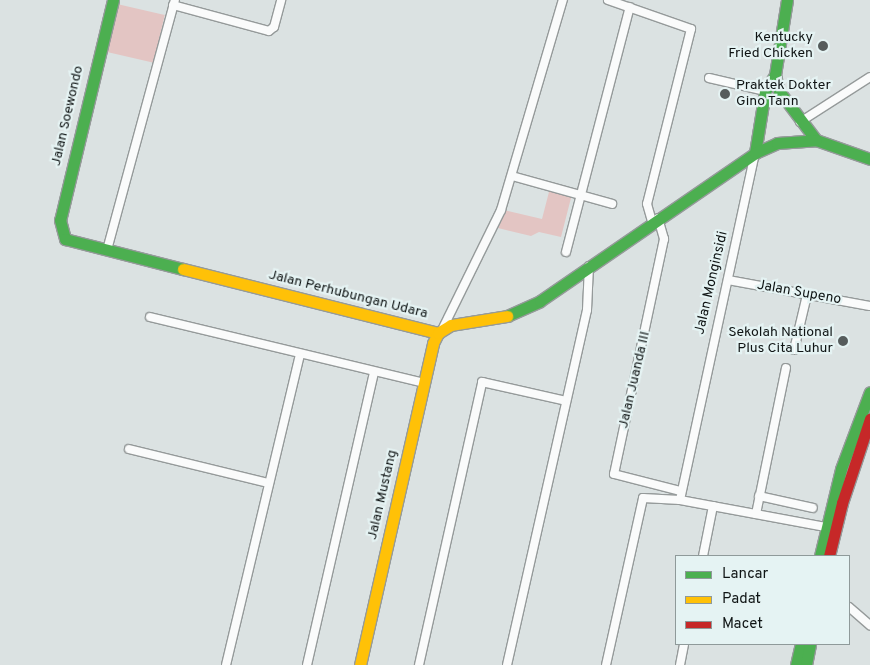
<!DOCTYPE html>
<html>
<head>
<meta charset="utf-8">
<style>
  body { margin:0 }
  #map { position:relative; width:870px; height:665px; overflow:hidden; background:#dbe2e2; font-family:Overpass,sans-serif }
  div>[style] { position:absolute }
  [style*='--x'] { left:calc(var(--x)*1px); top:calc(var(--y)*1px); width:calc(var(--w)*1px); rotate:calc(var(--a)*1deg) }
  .green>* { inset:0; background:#e3c5c3; transform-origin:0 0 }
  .roads { filter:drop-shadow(1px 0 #959a9a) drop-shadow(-1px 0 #959a9a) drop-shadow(0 1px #959a9a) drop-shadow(0 -1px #959a9a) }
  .street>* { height:8px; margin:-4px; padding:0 4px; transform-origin:4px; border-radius:4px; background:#fafbfb }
  .fast>* { height:11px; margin:-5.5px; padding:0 5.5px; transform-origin:5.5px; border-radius:5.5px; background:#4caf50 }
  .slow>* { height:11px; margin:-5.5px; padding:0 5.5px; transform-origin:5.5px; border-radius:5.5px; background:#ffc107 }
  .jam>* { height:11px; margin:-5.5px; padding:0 5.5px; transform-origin:5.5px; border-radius:5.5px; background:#c62828 }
  .dots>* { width:14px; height:14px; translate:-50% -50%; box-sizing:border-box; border:2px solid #e5f3f3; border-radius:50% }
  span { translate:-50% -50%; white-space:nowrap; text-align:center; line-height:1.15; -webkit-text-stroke:4.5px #e5f3f3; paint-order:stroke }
  .poi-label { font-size:14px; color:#0f1414 }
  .right { translate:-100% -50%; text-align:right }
  .left { translate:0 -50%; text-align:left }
  .street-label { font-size:14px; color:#0f1414 }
  .legend { position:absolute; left:675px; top:555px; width:175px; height:90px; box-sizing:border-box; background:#e5f3f3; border:1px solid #8f9a9a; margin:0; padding:6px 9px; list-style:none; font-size:15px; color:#0f1414 }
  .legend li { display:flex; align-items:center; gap:10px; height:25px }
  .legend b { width:25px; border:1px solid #8f9a9a }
</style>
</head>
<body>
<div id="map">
  <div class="green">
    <i style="left:117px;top:4px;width:49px;height:49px;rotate:13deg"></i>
    <i style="clip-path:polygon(550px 188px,572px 194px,561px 237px,539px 232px,531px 236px,498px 228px,504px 210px,542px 219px)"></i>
  </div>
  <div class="roads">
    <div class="street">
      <i style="--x:608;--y:0;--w:88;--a:19.3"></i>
      <i style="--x:691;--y:29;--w:180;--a:104.1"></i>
      <i style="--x:647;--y:204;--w:19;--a:74"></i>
      <i style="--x:173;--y:5;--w:99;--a:15.2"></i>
      <i style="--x:269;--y:31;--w:6;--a:-39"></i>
      <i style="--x:274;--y:27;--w:28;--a:-75"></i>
      <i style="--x:709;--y:78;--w:57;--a:13.1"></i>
      <i style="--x:800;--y:122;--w:83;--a:-32.7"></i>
      <i style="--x:512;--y:176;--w:104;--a:15.6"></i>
      <i style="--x:658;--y:218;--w:22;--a:74"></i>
      <i style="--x:664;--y:239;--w:240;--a:102"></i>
      <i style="--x:614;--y:474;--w:68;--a:14.4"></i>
      <i style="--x:107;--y:250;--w:259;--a:-74.8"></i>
      <i style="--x:566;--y:252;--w:253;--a:-75.4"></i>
      <i style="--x:728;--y:280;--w:144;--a:10.4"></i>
      <i style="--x:150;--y:317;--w:282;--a:13.5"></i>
      <i style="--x:443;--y:328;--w:131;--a:-63.8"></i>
      <i style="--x:501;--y:210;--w:219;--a:-73.6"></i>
      <i style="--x:794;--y:350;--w:57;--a:-76.7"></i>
      <i style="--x:129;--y:449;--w:144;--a:13.7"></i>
      <i style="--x:759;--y:496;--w:55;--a:12.5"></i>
      <i style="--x:680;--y:500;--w:355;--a:-77.8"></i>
      <i style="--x:756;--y:514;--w:149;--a:-78.4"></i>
      <i style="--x:703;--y:556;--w:51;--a:-78.7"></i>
      <i style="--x:849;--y:607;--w:28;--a:41"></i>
      <i style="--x:226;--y:665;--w:320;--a:-76.6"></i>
      <i style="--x:307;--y:665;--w:301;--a:-77.1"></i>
      <i style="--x:419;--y:665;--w:290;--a:-77.4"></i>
      <i style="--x:482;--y:382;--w:86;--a:12.7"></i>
      <i style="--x:507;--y:665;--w:364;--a:-77.3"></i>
      <i style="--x:587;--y:310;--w:44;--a:-87.4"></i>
      <i style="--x:606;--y:665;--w:171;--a:-77.5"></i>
      <i style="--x:643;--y:498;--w:37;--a:3"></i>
      <i style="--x:680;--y:500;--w:148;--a:10.5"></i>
      <i style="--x:680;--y:665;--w:21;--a:-79"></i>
    </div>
    <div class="fast">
      <i style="--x:113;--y:0;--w:226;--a:103.5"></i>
      <i style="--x:60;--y:220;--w:20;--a:75"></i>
      <i style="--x:65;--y:239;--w:122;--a:14.3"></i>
      <i style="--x:787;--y:0;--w:76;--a:99.1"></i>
      <i style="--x:775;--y:75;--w:16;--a:76"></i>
      <i style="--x:779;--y:91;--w:61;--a:52.9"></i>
      <i style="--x:816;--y:140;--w:57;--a:19.4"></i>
      <i style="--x:755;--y:153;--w:63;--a:-80.8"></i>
      <i style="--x:765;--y:91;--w:19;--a:-58"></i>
      <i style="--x:507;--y:316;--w:36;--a:-24"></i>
      <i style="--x:540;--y:301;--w:261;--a:-34.5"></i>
      <i style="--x:755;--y:153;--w:24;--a:-24"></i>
      <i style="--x:777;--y:143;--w:39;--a:-4"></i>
      <i style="--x:820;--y:556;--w:89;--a:-76.4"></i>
      <i style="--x:841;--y:469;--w:82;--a:-69.4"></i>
      <i style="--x:796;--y:665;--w:22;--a:-77"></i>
      <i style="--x:806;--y:665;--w:21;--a:-79"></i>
    </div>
    <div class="slow">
      <i style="--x:183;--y:269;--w:263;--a:14.1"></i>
      <i style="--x:360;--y:665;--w:330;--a:-77.2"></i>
      <i style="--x:433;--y:343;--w:11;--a:-63"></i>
      <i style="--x:438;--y:333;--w:15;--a:-32"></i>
      <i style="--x:451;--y:325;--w:57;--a:-9.1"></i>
    </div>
    <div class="jam">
      <i style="--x:829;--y:556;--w:55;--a:-76.2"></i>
      <i style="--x:842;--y:503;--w:89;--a:-71.6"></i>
    </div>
  </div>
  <div class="dots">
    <i style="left:823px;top:46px;background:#565c5c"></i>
    <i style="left:725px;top:94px;background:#565c5c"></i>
    <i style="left:843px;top:341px;background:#565c5c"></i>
  </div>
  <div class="poi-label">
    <span class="right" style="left:813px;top:46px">Kentucky<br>Fried Chicken</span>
    <span class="left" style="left:736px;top:94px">Praktek Dokter<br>Gino Tann</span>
    <span class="right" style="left:833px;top:341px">Sekolah National<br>Plus Cita Luhur</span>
  </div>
  <div class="street-label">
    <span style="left:68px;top:116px;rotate:-77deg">Jalan Soewondo</span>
    <span style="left:712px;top:283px;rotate:-77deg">Jalan Monginsidi</span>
    <span style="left:799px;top:293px;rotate:10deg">Jalan Supeno</span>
    <span style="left:348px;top:295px;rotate:14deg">Jalan Perhubungan Udara</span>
    <span style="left:635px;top:380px;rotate:-77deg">Jalan Juanda III</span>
    <span style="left:383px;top:495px;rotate:-77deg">Jalan Mustang</span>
  </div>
  <ul class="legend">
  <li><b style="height:6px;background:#4caf50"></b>Lancar</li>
  <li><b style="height:6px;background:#ffc107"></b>Padat</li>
  <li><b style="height:6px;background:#c62828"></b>Macet</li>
  </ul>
</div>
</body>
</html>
